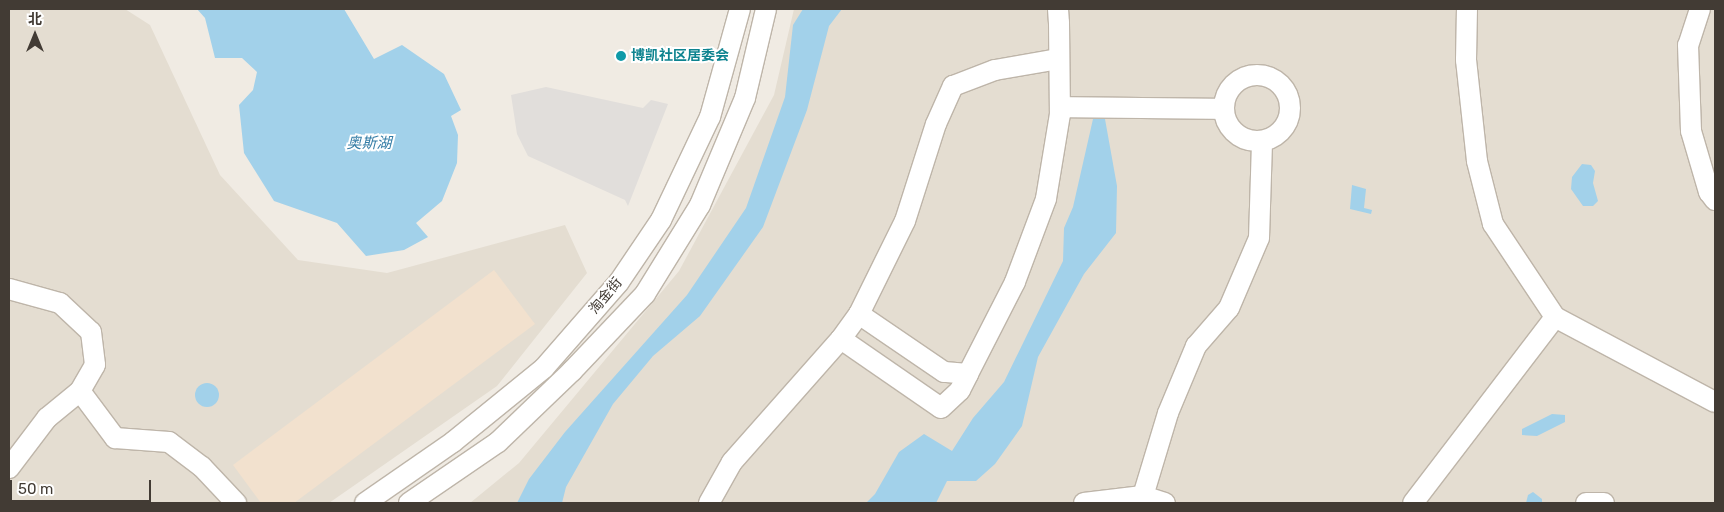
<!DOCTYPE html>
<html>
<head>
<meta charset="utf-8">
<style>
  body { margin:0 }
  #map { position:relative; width:1724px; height:512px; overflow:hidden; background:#f0ebe3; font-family:Rubik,"Noto Sans SC",sans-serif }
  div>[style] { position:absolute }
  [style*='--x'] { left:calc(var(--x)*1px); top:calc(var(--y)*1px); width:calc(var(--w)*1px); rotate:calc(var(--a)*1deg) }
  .residential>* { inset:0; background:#e4ddd1 }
  .commercial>* { inset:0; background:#f2e1ce }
  .parking>* { inset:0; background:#e1dedb }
  .water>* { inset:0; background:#a2d1ea }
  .round { border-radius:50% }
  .roads { filter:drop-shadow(1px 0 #beb5a9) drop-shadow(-1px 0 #beb5a9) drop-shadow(0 1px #beb5a9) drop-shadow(0 -1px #beb5a9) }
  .minor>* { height:20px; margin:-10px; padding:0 10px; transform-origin:10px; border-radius:10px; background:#fff }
  .minor>.ring { margin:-10px; padding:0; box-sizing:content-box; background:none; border:20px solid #fff; border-radius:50% }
  .dots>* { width:14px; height:14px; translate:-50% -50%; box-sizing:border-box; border:2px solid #fff; border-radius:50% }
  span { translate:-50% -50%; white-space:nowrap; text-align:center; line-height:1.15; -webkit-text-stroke:4px #fff; paint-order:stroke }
  .culture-label { font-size:14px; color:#0d838f; font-weight:700 }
  .left { translate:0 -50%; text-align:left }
  .street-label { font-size:14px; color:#423b34 }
  .water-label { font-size:15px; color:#357da6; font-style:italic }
  .frame { position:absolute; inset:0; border:10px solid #423b34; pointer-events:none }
  .north { position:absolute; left:10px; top:10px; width:50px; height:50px; -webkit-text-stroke:4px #fff; paint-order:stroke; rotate:0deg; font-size:14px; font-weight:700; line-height:20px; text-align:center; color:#423b34 }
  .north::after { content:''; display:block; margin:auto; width:18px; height:22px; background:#423b34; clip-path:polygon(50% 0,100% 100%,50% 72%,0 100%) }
  .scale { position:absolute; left:10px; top:480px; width:141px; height:22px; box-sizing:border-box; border:2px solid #423b34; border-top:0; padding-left:6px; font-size:15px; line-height:18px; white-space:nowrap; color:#423b34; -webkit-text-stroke:4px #fff; paint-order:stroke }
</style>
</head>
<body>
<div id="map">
  <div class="residential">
    <i style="clip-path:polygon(9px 9px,125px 9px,150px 25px,220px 175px,298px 260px,387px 273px,565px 225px,587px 273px,497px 386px,329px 503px,9px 503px)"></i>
    <i style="clip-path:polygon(794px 9px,1715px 9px,1715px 503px,470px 503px,519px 463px,679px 271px,774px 95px)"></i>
  </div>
  <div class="commercial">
    <i style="clip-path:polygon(494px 270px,535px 324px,294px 503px,261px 503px,233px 465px)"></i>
  </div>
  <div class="parking">
    <i style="clip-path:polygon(546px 87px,643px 108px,651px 100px,668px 104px,628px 206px,625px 200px,528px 156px,517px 134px,511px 95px)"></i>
  </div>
  <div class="water">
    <i style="clip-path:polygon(197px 9px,344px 9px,374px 59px,402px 45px,444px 74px,461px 110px,451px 116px,458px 135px,457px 163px,442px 201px,416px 223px,428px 237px,404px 250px,366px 256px,337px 223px,274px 201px,244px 153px,239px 105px,253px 90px,257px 72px,242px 58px,215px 58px,205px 18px)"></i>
    <i style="clip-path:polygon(803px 9px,842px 9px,829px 26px,807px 110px,763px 227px,700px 316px,653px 356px,613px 404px,566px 487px,562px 503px,517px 503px,529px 479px,565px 432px,687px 295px,746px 208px,785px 97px,793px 25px)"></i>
    <i style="clip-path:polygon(1093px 119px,1105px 119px,1117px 186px,1116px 233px,1084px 274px,1038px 357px,1022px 426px,995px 464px,976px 481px,947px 481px,936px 503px,866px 503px,875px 494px,899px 452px,924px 434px,952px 451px,973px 418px,1004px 382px,1063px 261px,1064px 228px,1073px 207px)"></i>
    <i style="clip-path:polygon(1582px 164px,1591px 165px,1595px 171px,1593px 183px,1598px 201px,1593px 206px,1583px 206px,1571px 189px,1572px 177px)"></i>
    <i style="clip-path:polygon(1352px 185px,1366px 189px,1364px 208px,1372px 210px,1371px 214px,1350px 209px)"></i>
    <i class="round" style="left:195px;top:383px;width:24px;height:24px"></i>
    <i style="clip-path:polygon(1552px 414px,1565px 415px,1565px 422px,1537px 436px,1522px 435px,1522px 429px)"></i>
    <i style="clip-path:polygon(1533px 492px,1542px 499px,1542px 503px,1526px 503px,1528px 495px)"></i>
  </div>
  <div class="roads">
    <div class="minor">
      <i style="--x:1058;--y:9;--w:14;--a:86"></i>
      <i style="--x:1059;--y:23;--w:91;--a:89.4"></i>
      <i style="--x:1060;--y:114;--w:86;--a:99.4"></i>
      <i style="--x:1046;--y:199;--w:89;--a:110.5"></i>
      <i style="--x:1015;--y:282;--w:103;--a:117.1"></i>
      <i style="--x:968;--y:374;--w:24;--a:-175"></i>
      <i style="--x:944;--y:372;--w:103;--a:-145.7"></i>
      <i style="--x:859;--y:314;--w:104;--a:-63.7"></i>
      <i style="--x:905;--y:221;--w:102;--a:-72.3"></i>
      <i style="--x:936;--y:124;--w:42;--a:-65.9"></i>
      <i style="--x:953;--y:86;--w:45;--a:-20.9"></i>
      <i style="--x:995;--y:70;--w:65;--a:-9.8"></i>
      <i style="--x:1700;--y:9;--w:38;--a:108"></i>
      <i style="--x:1688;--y:45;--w:86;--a:88"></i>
      <i style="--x:1691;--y:131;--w:64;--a:73.6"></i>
      <i style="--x:1709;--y:192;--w:10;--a:53"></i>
      <i class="ring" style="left:1224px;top:75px;width:46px;height:46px"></i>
      <i style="--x:1060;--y:107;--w:163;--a:0.7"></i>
      <i style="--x:9;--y:289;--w:53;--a:15.4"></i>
      <i style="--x:60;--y:303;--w:42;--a:43.1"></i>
      <i style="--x:91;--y:332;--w:33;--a:83"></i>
      <i style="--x:95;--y:365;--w:30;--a:120"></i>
      <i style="--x:80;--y:391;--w:43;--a:140.7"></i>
      <i style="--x:47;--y:418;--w:63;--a:127.2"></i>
      <i style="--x:859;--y:314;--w:31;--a:126"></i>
      <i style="--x:841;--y:339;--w:121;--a:34.6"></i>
      <i style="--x:941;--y:408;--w:26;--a:-43"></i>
      <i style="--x:960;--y:390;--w:18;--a:-63"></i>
      <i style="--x:1555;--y:317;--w:181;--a:28"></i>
      <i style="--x:80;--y:391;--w:59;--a:53.3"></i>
      <i style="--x:115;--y:438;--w:54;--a:4.2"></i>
      <i style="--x:169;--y:442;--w:41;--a:37.1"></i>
      <i style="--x:202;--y:467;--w:50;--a:46.6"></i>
      <i style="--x:365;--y:503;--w:107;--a:-34.7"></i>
      <i style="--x:453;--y:442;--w:117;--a:-39.1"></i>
      <i style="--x:544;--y:368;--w:114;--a:-48.9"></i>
      <i style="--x:619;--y:282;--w:75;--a:-55.9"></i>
      <i style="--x:661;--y:220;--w:114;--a:-64.6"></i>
      <i style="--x:710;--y:117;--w:112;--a:-74.5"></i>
      <i style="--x:409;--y:503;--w:108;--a:-34.4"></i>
      <i style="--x:498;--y:442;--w:103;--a:-43.8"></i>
      <i style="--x:572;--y:371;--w:106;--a:-46.5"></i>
      <i style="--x:645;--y:294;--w:105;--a:-58.3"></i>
      <i style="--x:700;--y:205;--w:116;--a:-67.2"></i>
      <i style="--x:745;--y:98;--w:91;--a:-76.7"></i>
      <i style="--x:709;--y:503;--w:47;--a:-60.7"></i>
      <i style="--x:732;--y:462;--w:164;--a:-48.5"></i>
      <i style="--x:1084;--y:503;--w:59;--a:-6.8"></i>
      <i style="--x:1143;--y:496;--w:87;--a:-73.2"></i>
      <i style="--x:1168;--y:413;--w:73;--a:-67.3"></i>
      <i style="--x:1196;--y:346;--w:50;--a:-49"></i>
      <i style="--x:1229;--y:308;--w:76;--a:-66.8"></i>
      <i style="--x:1259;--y:238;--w:97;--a:-88.2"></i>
      <i style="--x:1142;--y:503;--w:7;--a:-82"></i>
      <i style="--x:1143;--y:496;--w:23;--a:18"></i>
      <i style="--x:1413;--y:503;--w:234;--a:-52.6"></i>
      <i style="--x:1555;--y:317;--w:112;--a:-123.7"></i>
      <i style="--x:1493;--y:224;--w:65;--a:-104.3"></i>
      <i style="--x:1477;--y:161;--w:102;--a:-96.2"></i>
      <i style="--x:1466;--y:60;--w:51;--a:-88.9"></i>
      <i style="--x:1586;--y:503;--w:18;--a:0"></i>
    </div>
  </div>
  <div class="dots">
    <i style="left:621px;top:56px;background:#0f9aa8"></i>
  </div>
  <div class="culture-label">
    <span class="left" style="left:631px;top:56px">博凯社区居委会</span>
  </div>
  <div class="street-label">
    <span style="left:606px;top:296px;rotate:-50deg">淘金街</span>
  </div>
  <div class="water-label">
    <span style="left:369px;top:144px">奥斯湖</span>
  </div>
  <div class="frame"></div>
  <div class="north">北</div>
  <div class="scale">50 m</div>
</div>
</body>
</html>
